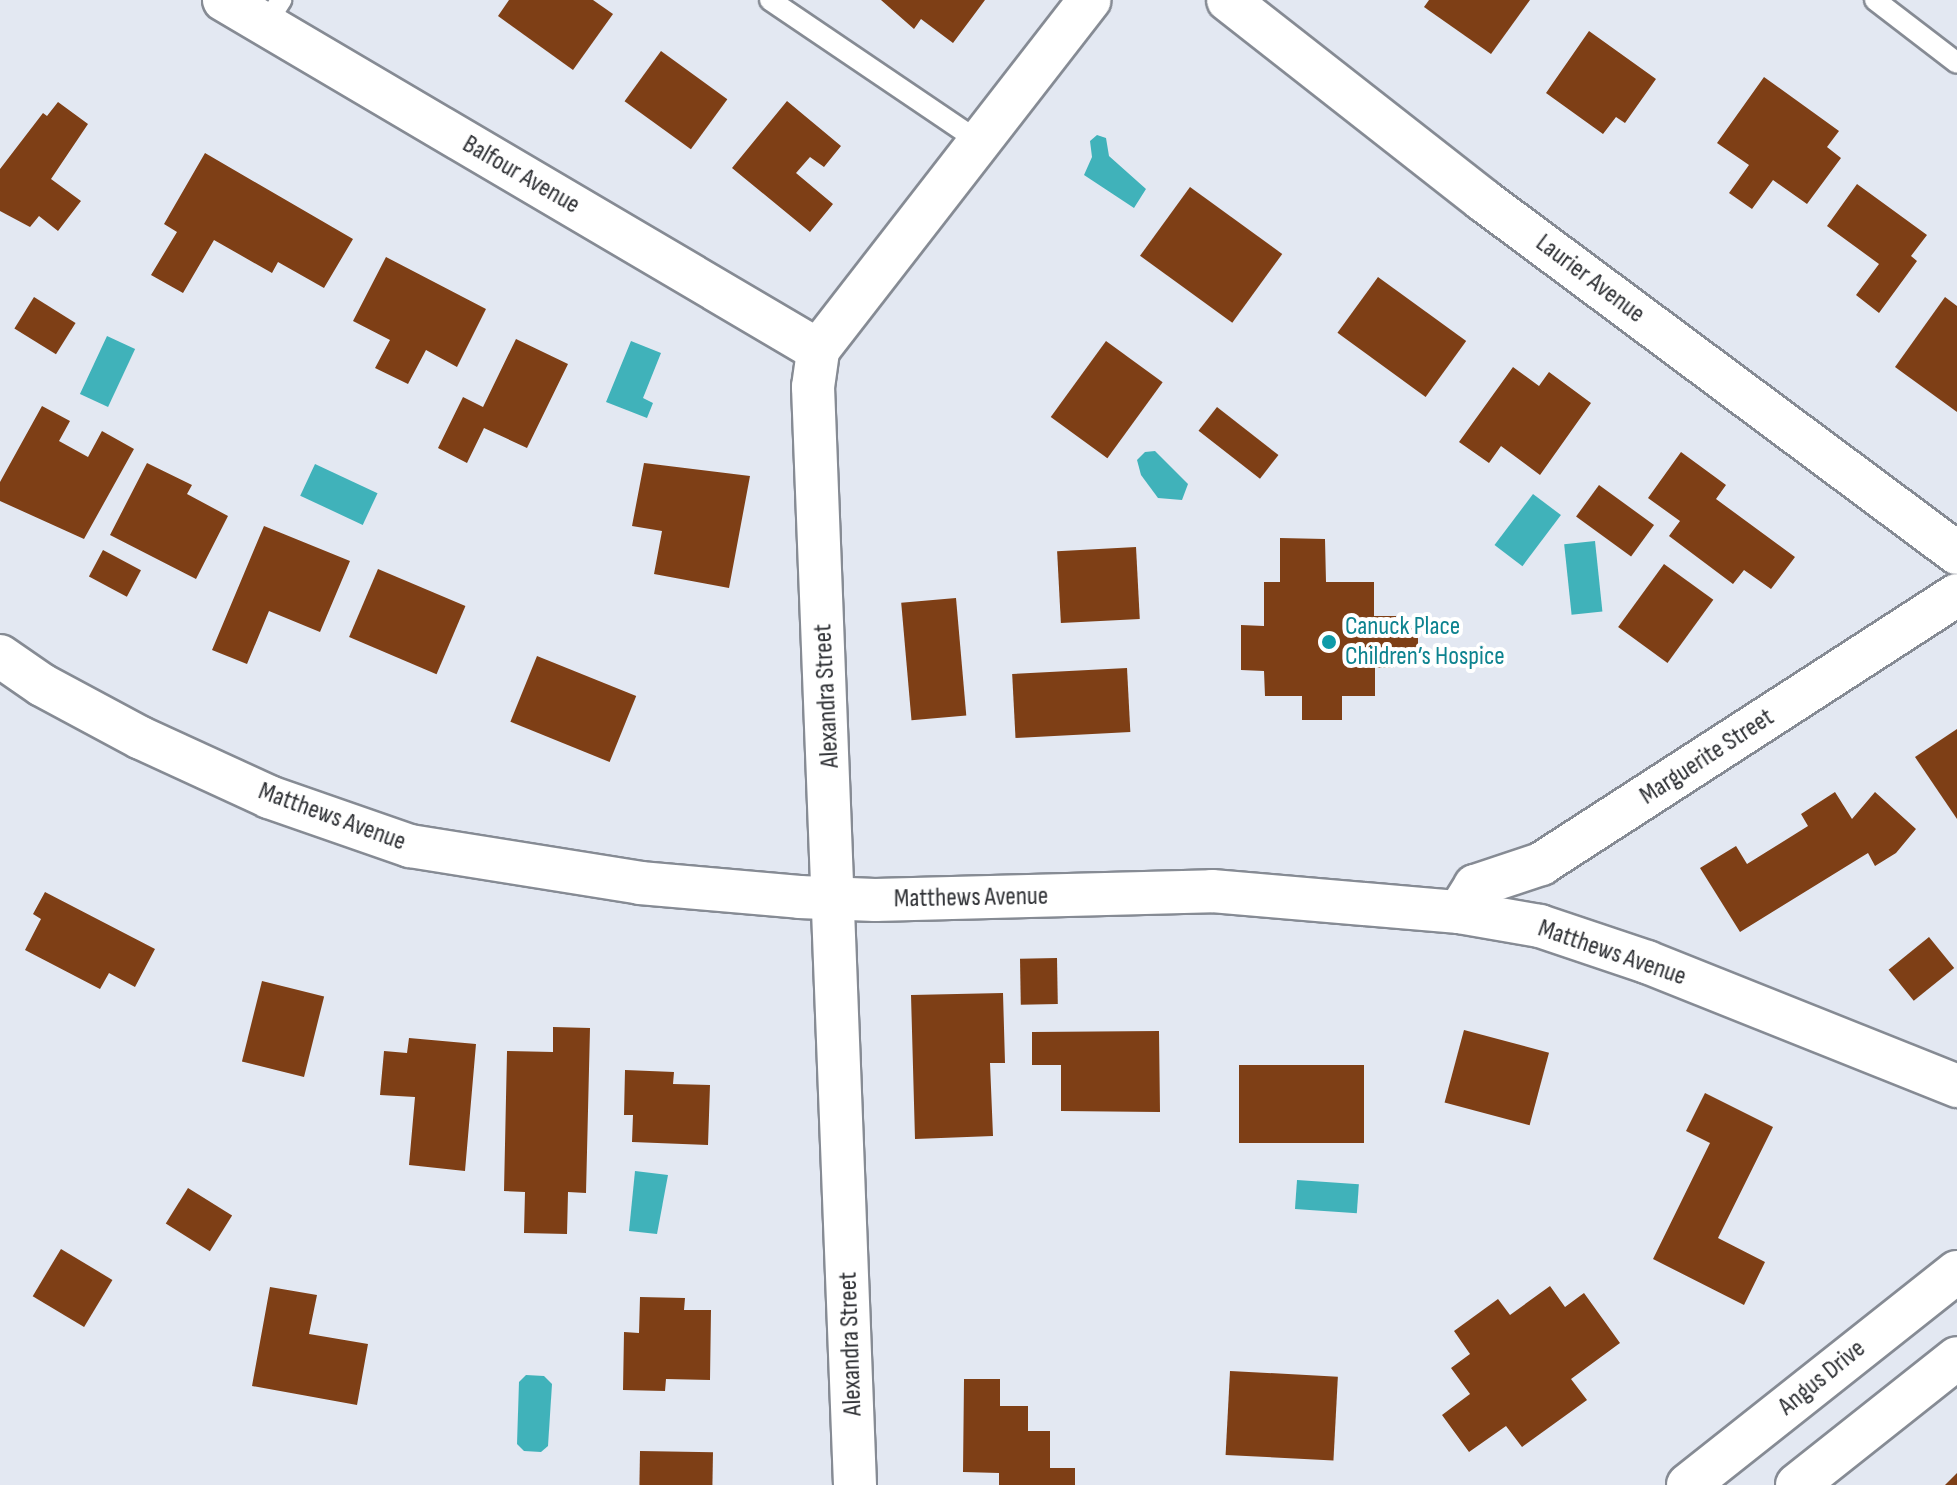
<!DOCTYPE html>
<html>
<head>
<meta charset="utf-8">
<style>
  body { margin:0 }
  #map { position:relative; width:1957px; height:1485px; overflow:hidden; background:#e3e8f2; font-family:"Sofia Sans Condensed",sans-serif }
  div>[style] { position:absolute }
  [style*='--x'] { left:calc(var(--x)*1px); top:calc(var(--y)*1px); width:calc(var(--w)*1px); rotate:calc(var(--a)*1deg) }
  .water>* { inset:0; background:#40b2ba; transform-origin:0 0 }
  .building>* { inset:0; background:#7e3f16; transform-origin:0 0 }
  .roads { filter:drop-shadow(2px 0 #868b94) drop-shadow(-2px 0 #868b94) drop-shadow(0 2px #868b94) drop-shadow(0 -2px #868b94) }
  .service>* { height:20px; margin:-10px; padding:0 10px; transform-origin:10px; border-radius:10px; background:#fff }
  .minor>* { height:42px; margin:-21px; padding:0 21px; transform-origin:21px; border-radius:21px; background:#fff }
  .dots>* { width:22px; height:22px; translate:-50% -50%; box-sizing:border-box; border:4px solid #fff; border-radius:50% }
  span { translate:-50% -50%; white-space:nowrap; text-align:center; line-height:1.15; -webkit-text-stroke:8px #fff; paint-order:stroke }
  .street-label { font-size:26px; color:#2e3034 }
  .culture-label { font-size:26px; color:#0d838f }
  .left { translate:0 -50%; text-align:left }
</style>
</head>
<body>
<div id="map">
  <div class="water">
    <i style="clip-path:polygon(1097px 135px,1106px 138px,1109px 156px,1146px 189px,1134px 208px,1084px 175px,1092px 157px,1090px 141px)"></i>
    <i style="left:107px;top:336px;width:31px;height:64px;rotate:25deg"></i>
    <i style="clip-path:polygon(631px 341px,661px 353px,643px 398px,653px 403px,647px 418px,606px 402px)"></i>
    <i style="clip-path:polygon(1155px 451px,1188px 484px,1182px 500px,1158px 498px,1141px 475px,1137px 460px,1145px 452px)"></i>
    <i style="left:315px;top:464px;width:69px;height:35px;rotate:25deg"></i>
    <i style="left:1533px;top:494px;width:35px;height:64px;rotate:37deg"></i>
    <i style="left:1595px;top:541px;width:71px;height:31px;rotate:84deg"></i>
    <i style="clip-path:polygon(635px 1171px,668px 1175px,657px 1234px,629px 1231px)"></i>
    <i style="left:1297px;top:1180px;width:62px;height:29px;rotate:4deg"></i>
    <i style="clip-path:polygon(526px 1375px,544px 1376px,552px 1384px,548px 1446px,541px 1452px,524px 1451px,517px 1444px,519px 1382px)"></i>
  </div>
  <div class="building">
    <i style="clip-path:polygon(509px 0,593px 0,613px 14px,573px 70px,498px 16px)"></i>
    <i style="clip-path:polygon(881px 0,985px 0,953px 43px,921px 19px,914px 29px)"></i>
    <i style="clip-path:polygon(1429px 0,1530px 0,1491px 54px,1424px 7px)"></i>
    <i style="clip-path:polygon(1589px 31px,1656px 79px,1625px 123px,1616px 117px,1603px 134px,1546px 93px)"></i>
    <i style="left:661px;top:51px;width:82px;height:62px;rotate:36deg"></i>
    <i style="clip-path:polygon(1764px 77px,1839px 131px,1827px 147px,1841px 158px,1807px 204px,1773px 180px,1752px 209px,1729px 193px,1749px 165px,1717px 143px)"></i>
    <i style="clip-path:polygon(787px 101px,841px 146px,824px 167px,810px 157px,796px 173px,833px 204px,810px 232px,732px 168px)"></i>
    <i style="clip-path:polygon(58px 102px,88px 124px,51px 179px,81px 201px,58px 231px,39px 216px,30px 227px,0 211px,0 169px,43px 113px,47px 116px)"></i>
    <i style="clip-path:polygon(205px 153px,353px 239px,324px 288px,278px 262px,272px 273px,214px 240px,183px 293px,151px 275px,177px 232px,164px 224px)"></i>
    <i style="clip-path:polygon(1857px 184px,1927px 235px,1911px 256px,1917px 261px,1879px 313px,1856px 295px,1879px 264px,1827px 226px)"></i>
    <i style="left:1190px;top:187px;width:114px;height:85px;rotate:36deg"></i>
    <i style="clip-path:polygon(386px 257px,486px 309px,457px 367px,426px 350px,408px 384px,375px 368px,390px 340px,353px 321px)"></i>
    <i style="left:1378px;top:277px;width:109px;height:69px;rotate:36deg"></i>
    <i style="left:34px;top:297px;width:49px;height:37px;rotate:32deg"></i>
    <i style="clip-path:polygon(1945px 297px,1957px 306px,1957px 412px,1895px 367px)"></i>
    <i style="clip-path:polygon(516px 339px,568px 364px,527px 448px,484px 428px,467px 463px,438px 448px,463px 397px,483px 407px)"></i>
    <i style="left:1106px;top:341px;width:70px;height:94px;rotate:36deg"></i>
    <i style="clip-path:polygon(1513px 367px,1539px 386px,1549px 372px,1591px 403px,1540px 475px,1501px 446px,1489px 463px,1459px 442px)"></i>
    <i style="clip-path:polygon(42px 406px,70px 421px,59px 441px,88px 457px,102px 431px,134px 449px,84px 539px,0 501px,0 482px)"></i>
    <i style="left:1217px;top:407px;width:78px;height:30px;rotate:38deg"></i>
    <i style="clip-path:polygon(1681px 452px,1726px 485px,1716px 499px,1795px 557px,1771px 589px,1744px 570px,1733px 584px,1669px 536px,1680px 521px,1648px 498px)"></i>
    <i style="clip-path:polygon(147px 463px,192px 485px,187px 494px,228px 516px,196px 579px,110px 535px)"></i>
    <i style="clip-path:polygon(644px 463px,750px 476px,729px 588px,654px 574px,662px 531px,632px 526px)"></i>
    <i style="left:1599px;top:485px;width:68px;height:39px;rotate:36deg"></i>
    <i style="clip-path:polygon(264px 526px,350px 561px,320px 632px,269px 611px,247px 664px,212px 650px)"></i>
    <i style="clip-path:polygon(1280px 538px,1325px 539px,1326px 582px,1374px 582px,1374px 616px,1396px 616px,1396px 629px,1418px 628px,1418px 655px,1394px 655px,1394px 668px,1375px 668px,1375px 696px,1342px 696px,1342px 720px,1302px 720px,1302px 696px,1265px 696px,1264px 671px,1241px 670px,1241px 625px,1264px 626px,1264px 582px,1280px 582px)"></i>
    <i style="left:1136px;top:547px;width:72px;height:79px;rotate:87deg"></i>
    <i style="left:103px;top:550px;width:43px;height:30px;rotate:28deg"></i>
    <i style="left:1664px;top:564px;width:61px;height:78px;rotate:36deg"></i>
    <i style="left:378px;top:569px;width:95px;height:74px;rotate:23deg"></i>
    <i style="left:956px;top:598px;width:118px;height:55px;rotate:85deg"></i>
    <i style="left:537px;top:656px;width:107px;height:71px;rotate:22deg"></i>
    <i style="left:1127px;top:668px;width:64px;height:115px;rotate:87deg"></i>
    <i style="clip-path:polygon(1957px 729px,1957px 819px,1915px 757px)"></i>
    <i style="clip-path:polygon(1835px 792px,1852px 819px,1875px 792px,1916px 829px,1896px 853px,1875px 866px,1868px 853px,1740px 932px,1700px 868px,1736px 846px,1747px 864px,1808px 826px,1801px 814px)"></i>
    <i style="clip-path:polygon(45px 892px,155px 949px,135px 987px,109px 973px,100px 989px,25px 950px,41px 919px,33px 914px)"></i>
    <i style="left:1929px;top:937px;width:40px;height:52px;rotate:51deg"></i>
    <i style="left:1057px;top:958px;width:46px;height:37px;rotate:89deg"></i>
    <i style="left:262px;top:981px;width:64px;height:83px;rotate:14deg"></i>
    <i style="clip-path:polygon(1003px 993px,1005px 1063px,990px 1063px,993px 1136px,915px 1139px,911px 995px)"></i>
    <i style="clip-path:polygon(553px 1027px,590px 1028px,586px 1193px,568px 1192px,567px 1234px,524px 1233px,525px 1192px,504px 1191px,507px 1051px,553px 1052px)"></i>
    <i style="left:1464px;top:1030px;width:88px;height:75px;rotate:15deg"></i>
    <i style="clip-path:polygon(1159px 1031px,1160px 1112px,1061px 1111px,1061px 1065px,1032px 1065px,1032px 1032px)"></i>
    <i style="clip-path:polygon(409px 1038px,476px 1044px,465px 1171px,409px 1165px,415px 1097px,380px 1095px,384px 1051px,407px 1053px)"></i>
    <i style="left:1364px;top:1065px;width:78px;height:125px;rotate:90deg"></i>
    <i style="clip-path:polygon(625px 1070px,674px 1072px,673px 1084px,710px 1085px,708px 1145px,632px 1142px,633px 1115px,624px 1115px)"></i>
    <i style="clip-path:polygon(1705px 1093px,1773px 1127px,1718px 1238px,1765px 1262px,1744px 1305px,1653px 1259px,1710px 1143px,1686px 1131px)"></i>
    <i style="left:188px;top:1188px;width:52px;height:42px;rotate:32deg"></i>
    <i style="left:61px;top:1249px;width:60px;height:55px;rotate:31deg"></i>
    <i style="clip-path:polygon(1550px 1286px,1565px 1307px,1584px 1293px,1620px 1343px,1571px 1379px,1587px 1400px,1522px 1447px,1506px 1426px,1469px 1452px,1442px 1415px,1470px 1394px,1451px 1368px,1470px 1354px,1454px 1331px,1498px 1299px,1510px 1315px)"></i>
    <i style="clip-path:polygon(270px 1287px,317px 1295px,309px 1334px,368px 1344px,357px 1405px,252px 1386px)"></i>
    <i style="clip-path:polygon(640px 1297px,685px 1298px,684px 1310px,711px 1310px,710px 1380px,666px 1379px,665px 1391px,623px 1390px,624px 1332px,639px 1333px)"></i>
    <i style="left:1230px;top:1371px;width:108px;height:84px;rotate:3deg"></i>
    <i style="clip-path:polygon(964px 1379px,1000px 1379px,1000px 1406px,1028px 1406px,1028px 1431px,1050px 1431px,1050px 1468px,1075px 1468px,1075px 1485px,999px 1485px,999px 1473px,963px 1472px)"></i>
    <i style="left:640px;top:1451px;width:73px;height:34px;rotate:1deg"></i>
    <i style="clip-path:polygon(1957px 1473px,1957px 1485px,1945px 1485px)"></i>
  </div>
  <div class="roads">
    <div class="service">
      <i style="--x:770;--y:0;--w:254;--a:34.1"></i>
      <i style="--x:1875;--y:0;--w:103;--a:37.5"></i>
      <i style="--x:265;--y:25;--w:30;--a:-57"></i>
    </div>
    <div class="minor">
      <i style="--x:224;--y:0;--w:689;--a:30.51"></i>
      <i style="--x:1228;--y:0;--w:324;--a:38.1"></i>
      <i style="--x:1483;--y:200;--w:591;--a:36.68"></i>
      <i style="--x:0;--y:656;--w:51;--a:34.6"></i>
      <i style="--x:42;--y:685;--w:112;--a:28.2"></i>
      <i style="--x:141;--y:738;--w:141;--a:24.7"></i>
      <i style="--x:269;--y:797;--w:149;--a:19.2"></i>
      <i style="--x:410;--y:846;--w:233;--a:9.1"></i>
      <i style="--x:640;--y:883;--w:160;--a:5"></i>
      <i style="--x:799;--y:897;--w:76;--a:2.3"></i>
      <i style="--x:875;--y:900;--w:337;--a:-1.5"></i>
      <i style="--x:1212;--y:891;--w:248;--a:4.9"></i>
      <i style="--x:1459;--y:912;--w:82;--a:9.8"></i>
      <i style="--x:1540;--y:926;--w:113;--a:18.6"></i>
      <i style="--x:1647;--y:962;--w:334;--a:21.8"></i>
      <i style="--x:1459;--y:912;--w:31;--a:-58"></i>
      <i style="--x:1475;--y:886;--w:70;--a:-18.4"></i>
      <i style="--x:1541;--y:864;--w:495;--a:-32.9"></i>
      <i style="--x:855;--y:1485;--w:1099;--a:-92.19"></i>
      <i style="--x:813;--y:387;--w:37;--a:-82"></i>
      <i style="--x:818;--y:350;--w:443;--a:-52.2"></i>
      <i style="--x:1688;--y:1485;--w:343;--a:-38.4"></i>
      <i style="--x:1797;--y:1485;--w:204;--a:-38.4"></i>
    </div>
  </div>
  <div class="dots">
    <i style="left:1329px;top:642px;background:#0f9aa8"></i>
  </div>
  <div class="street-label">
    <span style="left:521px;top:175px;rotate:30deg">Balfour Avenue</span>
    <span style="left:1590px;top:279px;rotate:37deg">Laurier Avenue</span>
    <span style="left:827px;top:696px;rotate:-93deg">Alexandra Street</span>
    <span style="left:1707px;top:757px;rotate:-33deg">Marguerite Street</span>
    <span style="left:332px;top:817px;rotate:20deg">Matthews Avenue</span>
    <span style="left:971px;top:898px;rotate:-1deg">Matthews Avenue</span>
    <span style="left:1612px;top:953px;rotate:19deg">Matthews Avenue</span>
    <span style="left:851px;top:1344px;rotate:-92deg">Alexandra Street</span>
    <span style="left:1822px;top:1378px;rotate:-39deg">Angus Drive</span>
  </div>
  <div class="culture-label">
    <span class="left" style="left:1345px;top:642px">Canuck Place<br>Children’s Hospice</span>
  </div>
</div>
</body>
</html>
